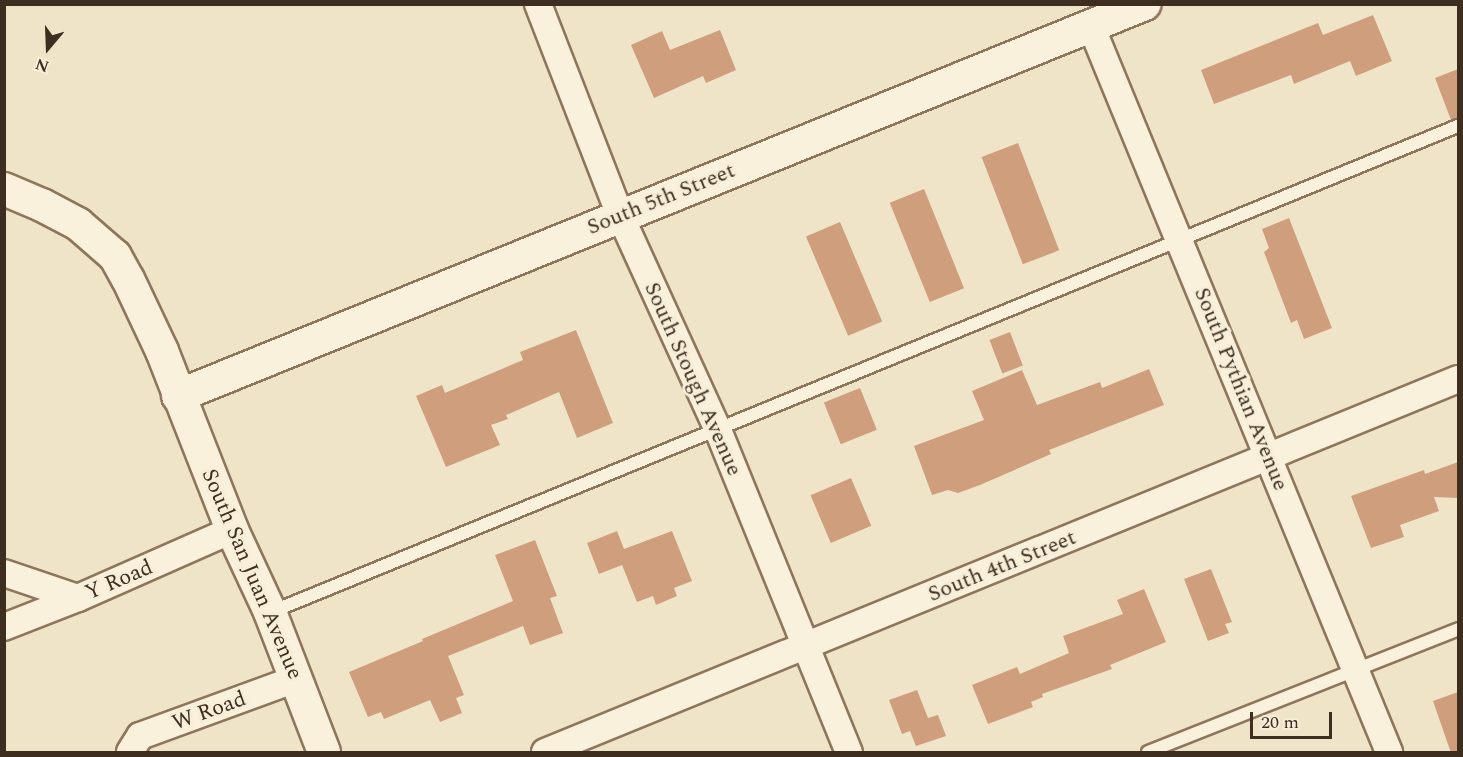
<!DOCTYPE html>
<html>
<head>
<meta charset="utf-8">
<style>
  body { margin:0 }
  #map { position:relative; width:1463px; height:757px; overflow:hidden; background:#f0e4c8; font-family:Spectral,serif }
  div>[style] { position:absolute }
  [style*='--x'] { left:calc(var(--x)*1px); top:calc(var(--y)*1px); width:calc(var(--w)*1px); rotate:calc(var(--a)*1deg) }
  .building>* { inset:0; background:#cf9f7d; transform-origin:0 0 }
  .roads { filter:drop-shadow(2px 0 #8d765c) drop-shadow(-2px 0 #8d765c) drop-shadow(0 2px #8d765c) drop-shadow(0 -2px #8d765c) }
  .service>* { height:12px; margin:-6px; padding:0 6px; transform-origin:6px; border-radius:6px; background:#faf1dc }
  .minor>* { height:26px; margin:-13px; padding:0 13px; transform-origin:13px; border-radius:13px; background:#faf1dc }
  .tertiary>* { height:32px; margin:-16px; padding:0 16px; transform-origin:16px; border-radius:16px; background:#faf1dc }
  span { translate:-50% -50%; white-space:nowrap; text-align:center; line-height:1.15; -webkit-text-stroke:6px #f7eed8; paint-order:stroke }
  .street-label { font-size:22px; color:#3d2e20 }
  .frame { position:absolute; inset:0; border:6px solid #3d2e20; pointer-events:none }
  .north { position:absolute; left:18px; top:18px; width:60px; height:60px; -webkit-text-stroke:4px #f7eed8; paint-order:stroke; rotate:199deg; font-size:16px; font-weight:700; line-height:24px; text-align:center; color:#3d2e20 }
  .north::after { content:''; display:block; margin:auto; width:21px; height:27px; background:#3d2e20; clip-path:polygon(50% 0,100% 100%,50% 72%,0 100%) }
  .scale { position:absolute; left:1250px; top:712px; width:82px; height:27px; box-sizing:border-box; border:3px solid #3d2e20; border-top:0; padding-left:8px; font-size:18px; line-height:21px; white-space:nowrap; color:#3d2e20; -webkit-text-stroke:4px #f7eed8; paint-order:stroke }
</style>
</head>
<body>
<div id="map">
  <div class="building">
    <i style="clip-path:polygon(1373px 15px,1392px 61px,1356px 76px,1350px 61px,1294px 84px,1291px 75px,1214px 104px,1201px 70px,1318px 23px,1323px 35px)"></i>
    <i style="clip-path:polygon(720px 30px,736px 70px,706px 83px,703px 76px,654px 98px,631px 45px,662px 31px,670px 50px)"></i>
    <i style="clip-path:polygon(1458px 69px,1458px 118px,1451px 120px,1435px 78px)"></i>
    <i style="left:1018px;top:143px;width:115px;height:39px;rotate:69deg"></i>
    <i style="left:924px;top:189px;width:107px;height:37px;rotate:68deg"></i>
    <i style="clip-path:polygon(1289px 218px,1332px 328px,1304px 339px,1297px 320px,1291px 323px,1264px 252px,1269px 248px,1262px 229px)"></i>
    <i style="left:840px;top:222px;width:108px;height:37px;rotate:67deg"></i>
    <i style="clip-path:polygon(576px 330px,613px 423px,577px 438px,559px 392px,506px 415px,508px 419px,491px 425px,500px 445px,446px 467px,416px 396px,442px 385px,445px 393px,523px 360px,520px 352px)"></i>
    <i style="left:1010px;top:332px;width:36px;height:22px;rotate:69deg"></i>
    <i style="clip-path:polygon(1149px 369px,1164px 405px,1049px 450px,1051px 454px,980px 485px,958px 493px,948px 490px,932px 495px,914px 446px,984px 420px,972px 391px,1022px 370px,1037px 405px,1100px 382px,1102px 388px)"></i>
    <i style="left:860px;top:388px;width:45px;height:39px;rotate:68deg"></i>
    <i style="clip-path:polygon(1458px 462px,1458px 498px,1434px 497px,1439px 511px,1400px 525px,1404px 537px,1371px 548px,1351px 496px,1424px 470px,1425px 474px)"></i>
    <i style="left:851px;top:478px;width:52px;height:44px;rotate:67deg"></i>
    <i style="clip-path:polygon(617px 531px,624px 549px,672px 531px,692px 581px,674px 588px,677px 596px,656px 605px,653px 596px,637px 602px,622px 565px,599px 574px,587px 543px)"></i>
    <i style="clip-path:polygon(535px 540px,557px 596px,550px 598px,563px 633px,530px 645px,523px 626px,448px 656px,464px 695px,456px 698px,462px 713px,440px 722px,430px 700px,384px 719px,381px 712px,368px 717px,349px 672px,423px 641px,422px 639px,513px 601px,495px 555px)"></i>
    <i style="clip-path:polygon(1211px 569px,1232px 622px,1225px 624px,1229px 633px,1208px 641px,1184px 579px)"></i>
    <i style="clip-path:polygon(1144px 589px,1166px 642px,1110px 665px,1112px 669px,1042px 694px,1043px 697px,1031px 702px,1033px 707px,988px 724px,972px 685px,1017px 667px,1020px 674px,1069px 653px,1063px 636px,1123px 614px,1117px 600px)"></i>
    <i style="clip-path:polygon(917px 690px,928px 718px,938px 715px,946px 736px,916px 746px,910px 731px,902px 734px,889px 700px)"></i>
    <i style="clip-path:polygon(1458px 692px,1458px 753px,1451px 753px,1433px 701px)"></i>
  </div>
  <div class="roads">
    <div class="service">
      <i style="--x:271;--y:612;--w:1283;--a:-22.27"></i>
      <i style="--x:1148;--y:752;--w:334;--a:-21.6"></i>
    </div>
    <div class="minor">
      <i style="--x:538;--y:4;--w:226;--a:68.8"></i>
      <i style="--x:620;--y:215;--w:236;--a:65.5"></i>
      <i style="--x:718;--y:430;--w:348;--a:67.9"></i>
      <i style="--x:1091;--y:26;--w:785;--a:67.68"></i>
      <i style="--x:4;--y:573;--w:78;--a:18.7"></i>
      <i style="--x:4;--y:627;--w:79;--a:-21.4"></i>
      <i style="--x:78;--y:598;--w:168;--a:-23.8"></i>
      <i style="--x:130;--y:752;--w:19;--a:-58"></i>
      <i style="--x:140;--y:736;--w:166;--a:-20.1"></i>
      <i style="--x:545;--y:752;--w:986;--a:-22.22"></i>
    </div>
    <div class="tertiary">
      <i style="--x:4;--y:189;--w:41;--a:22.8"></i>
      <i style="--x:42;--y:205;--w:41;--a:27.8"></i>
      <i style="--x:78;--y:224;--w:49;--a:40.9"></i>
      <i style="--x:115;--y:256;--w:26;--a:61"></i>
      <i style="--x:128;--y:279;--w:80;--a:64.7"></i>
      <i style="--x:162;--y:351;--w:192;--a:68.6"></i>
      <i style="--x:232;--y:530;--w:90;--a:65.1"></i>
      <i style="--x:270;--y:612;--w:150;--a:68.9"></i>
      <i style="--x:178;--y:396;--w:1043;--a:-22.07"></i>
    </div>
  </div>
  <div class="street-label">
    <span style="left:661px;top:199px;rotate:-22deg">South 5th Street</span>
    <span style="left:693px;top:379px;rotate:66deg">South Stough Avenue</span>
    <span style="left:1241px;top:389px;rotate:68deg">South Pythian Avenue</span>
    <span style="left:1002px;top:566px;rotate:-22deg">South 4th Street</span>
    <span style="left:252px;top:574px;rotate:67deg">South San Juan Avenue</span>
    <span style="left:119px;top:580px;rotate:-23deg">Y Road</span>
    <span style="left:209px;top:711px;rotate:-20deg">W Road</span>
  </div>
  <div class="frame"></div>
  <div class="north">N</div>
  <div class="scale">20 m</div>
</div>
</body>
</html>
